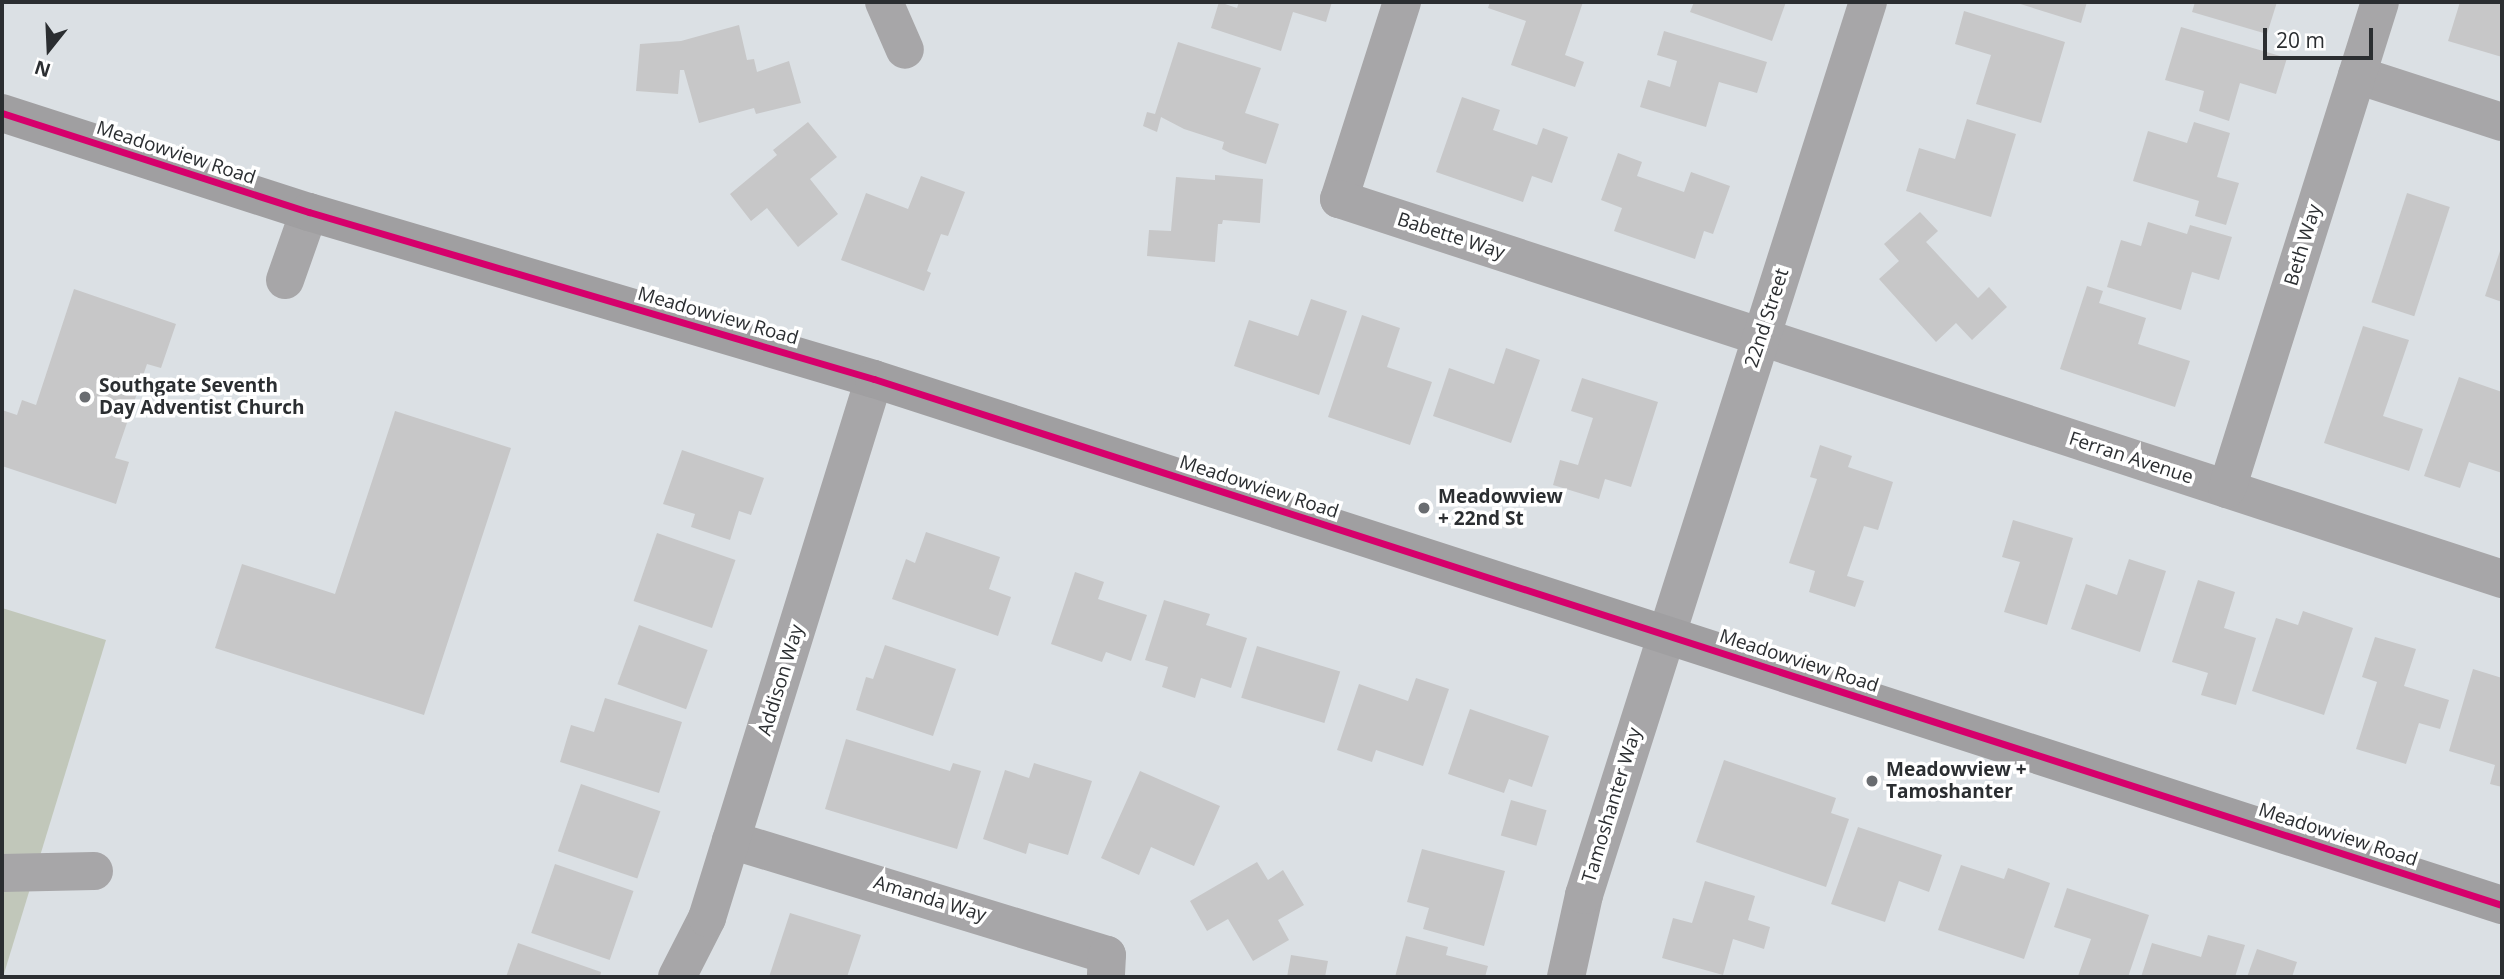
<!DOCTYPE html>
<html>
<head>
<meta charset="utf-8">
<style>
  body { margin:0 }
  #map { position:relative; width:2504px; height:979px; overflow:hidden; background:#dbe0e4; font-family:"Open Sans",sans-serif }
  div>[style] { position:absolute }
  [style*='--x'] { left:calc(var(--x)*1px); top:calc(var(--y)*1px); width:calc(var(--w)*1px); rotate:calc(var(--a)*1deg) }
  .green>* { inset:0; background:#c1c7ba }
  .building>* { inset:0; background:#c7c7c8; transform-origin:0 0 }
  .minor>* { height:38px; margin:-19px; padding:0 19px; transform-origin:19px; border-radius:19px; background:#a7a6a8 }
  .major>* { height:38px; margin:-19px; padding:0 19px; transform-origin:19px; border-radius:19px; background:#a09fa1 }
  .cycleway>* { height:7px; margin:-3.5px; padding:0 3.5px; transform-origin:3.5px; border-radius:3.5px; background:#d6006c }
  .dots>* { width:19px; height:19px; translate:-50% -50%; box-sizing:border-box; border:4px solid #fff; border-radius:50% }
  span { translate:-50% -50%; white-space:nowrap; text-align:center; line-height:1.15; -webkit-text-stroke:7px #fff; paint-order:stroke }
  .street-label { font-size:19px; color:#2b2e31 }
  .poi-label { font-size:19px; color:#2b2e31; font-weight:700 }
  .left { translate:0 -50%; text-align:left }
  .frame { position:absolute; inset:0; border:4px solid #2b2e31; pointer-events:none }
  .north { position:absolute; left:14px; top:14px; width:70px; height:70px; -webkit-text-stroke:5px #fff; paint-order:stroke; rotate:198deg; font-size:19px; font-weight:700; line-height:28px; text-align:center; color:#2b2e31 }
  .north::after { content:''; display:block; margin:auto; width:24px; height:32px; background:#2b2e31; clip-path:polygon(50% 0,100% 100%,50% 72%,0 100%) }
  .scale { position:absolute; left:2263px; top:28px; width:110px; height:32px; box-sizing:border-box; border:4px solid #2b2e31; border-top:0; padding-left:9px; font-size:21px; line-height:24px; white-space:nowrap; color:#2b2e31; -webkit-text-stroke:5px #fff; paint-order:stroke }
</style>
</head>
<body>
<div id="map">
  <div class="green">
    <i style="clip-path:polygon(2px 608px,106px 640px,3px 977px,2px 977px)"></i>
  </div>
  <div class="building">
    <i style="clip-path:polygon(1219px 2px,1237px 8px,1239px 2px,1332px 2px,1326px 22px,1293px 12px,1281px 51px,1211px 28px)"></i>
    <i style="clip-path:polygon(1490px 2px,1583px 2px,1565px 55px,1584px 62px,1575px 87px,1511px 65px,1526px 21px,1488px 8px)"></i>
    <i style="clip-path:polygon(1694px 2px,1786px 2px,1772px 41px,1690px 12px)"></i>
    <i style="clip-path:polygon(2014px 2px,2087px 2px,2081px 23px)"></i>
    <i style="clip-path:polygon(2195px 2px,2277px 2px,2267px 34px,2192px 12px)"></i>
    <i style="clip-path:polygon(2460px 2px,2502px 2px,2502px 57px,2448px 41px)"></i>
    <i style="clip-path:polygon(1964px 11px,2065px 42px,2041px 123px,1976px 104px,1991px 55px,1955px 44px)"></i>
    <i style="clip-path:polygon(739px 25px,747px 60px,754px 59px,757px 72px,789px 61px,801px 103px,756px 114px,754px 108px,699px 123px,684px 70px,680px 70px,678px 94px,636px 91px,640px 44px,681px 41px)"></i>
    <i style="clip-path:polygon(2181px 27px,2287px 58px,2276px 94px,2240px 83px,2229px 121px,2199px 111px,2204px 91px,2165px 80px)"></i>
    <i style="clip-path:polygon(1664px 31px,1767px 62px,1757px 93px,1719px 82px,1706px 127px,1640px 107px,1648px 80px,1670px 87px,1677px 61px,1657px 55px)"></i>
    <i style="clip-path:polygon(1178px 42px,1261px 68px,1245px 113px,1279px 124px,1266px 164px,1230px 153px,1222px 149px,1224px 142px,1184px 129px,1161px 117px,1157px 132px,1143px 126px,1147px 112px,1155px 114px)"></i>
    <i style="clip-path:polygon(1462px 97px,1500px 110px,1493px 130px,1537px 145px,1543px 128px,1568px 137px,1552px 183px,1532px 176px,1523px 202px,1436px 172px)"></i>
    <i style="clip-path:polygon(1967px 119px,2016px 134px,1991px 217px,1906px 191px,1919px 148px,1955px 159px)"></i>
    <i style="clip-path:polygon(808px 122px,837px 157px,810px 179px,838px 214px,798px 247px,767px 208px,751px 221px,730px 194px,777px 155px,773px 150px)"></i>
    <i style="clip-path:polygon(2194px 122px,2230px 133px,2217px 177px,2239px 183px,2226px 225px,2195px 216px,2199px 201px,2133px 181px,2148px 131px,2187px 143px)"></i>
    <i style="clip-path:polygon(1618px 153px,1642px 162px,1637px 176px,1684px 192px,1691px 172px,1730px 186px,1713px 234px,1704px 231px,1695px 259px,1614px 231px,1622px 208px,1601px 200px)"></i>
    <i style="clip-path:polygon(1215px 175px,1263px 179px,1260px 223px,1223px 220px,1222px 224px,1218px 224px,1215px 262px,1147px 256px,1149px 230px,1171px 231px,1176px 177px,1215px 180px)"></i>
    <i style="clip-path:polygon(921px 176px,965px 192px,948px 236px,941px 234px,927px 271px,931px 273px,924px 291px,841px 260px,866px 193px,908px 209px)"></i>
    <i style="left:2407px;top:193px;width:45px;height:115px;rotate:18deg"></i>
    <i style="clip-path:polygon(1920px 212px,1938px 231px,1926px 242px,1978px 298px,1989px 287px,2007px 307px,1972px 340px,1956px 323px,1936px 342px,1879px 279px,1899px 261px,1884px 244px)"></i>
    <i style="clip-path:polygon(2148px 222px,2187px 234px,2190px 225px,2232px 237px,2219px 280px,2192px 272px,2181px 310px,2107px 287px,2121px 240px,2141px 246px)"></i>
    <i style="clip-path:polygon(2502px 245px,2502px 302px,2485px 296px)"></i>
    <i style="clip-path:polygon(2087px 286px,2103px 291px,2099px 303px,2146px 318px,2138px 344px,2190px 361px,2175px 407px,2060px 369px)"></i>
    <i style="clip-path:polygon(74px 289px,176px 324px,161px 368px,147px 364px,115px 458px,129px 462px,116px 504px,2px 466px,2px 410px,17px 415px,22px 400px,36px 405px)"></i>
    <i style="clip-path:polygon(1311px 299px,1347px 311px,1319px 395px,1234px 366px,1249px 320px,1298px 336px)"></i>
    <i style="clip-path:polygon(1362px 315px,1400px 328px,1387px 367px,1432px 382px,1410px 445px,1328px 417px)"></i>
    <i style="clip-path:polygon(2363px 326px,2409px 340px,2383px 416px,2423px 429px,2409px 471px,2324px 443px)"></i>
    <i style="clip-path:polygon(1506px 348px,1540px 360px,1511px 443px,1433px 416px,1449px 368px,1494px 384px)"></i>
    <i style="clip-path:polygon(2459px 377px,2502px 392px,2502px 473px,2469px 462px,2460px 488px,2424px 476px)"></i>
    <i style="clip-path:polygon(1582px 378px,1658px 402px,1631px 487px,1605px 479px,1599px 499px,1553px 485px,1560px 460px,1578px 465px,1593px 418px,1571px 411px)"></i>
    <i style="clip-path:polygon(395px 411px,511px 448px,424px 715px,215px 648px,242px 564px,335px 594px)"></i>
    <i style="clip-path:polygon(1820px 445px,1852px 456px,1848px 467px,1893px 482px,1878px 530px,1864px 526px,1847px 576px,1864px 581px,1855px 607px,1809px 592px,1815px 571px,1789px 563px,1817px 479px,1810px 477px)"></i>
    <i style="clip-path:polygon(682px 450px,764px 478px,751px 515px,739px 511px,730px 540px,691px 527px,695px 514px,663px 504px)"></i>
    <i style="clip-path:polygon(2013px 520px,2073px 538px,2047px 625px,2004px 612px,2020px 562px,2002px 557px)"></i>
    <i style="clip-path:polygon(926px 532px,1000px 557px,989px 589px,1011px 597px,998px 636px,892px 599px,906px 559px,915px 563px)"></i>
    <i style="left:657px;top:533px;width:83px;height:72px;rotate:19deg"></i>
    <i style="clip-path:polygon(2129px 559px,2166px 571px,2140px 652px,2071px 629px,2086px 584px,2117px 595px)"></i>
    <i style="clip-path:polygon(1075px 572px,1104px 582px,1098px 599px,1147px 615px,1131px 661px,1106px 652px,1102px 662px,1051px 644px)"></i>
    <i style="clip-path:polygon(2198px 580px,2235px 592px,2224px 628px,2256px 638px,2236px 705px,2201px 695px,2208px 673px,2172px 662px)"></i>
    <i style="clip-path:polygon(1164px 600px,1210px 614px,1206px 625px,1247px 638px,1231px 688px,1201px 678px,1195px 698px,1162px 687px,1168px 667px,1145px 660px)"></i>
    <i style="clip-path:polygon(2303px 611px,2353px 628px,2324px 715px,2252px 691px,2276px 618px,2298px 625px)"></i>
    <i style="left:639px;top:625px;width:73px;height:63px;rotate:20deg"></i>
    <i style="clip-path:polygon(2375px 637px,2416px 649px,2404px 686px,2449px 700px,2440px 729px,2419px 723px,2406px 764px,2356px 749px,2377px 682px,2362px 677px)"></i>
    <i style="clip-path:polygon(885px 645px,956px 669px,933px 736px,856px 710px,866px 677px,873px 679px)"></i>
    <i style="left:1257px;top:646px;width:87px;height:54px;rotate:17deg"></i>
    <i style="clip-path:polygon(2473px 669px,2502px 678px,2500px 710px,2502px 711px,2502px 787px,2490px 784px,2495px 765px,2449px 751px)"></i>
    <i style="clip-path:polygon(1416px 678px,1449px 689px,1423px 766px,1376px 750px,1372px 762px,1337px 750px,1359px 684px,1408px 701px)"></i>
    <i style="clip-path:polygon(605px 698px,682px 722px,659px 793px,560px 762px,571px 725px,594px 732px)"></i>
    <i style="clip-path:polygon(1470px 709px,1549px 736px,1532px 787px,1509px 779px,1504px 793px,1448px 774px)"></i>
    <i style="clip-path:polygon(846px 739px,950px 771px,953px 763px,981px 771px,957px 849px,825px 809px)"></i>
    <i style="clip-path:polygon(1724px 760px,1836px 798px,1831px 813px,1849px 819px,1826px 887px,1696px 842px)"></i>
    <i style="clip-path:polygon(1034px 763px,1092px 781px,1068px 855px,1029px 843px,1026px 854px,983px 839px,1005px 770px,1029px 778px)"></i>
    <i style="clip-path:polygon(1140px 771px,1220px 806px,1194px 866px,1151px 847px,1139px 875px,1101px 858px)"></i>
    <i style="left:581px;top:784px;width:84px;height:71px;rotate:19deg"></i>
    <i style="left:1511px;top:800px;width:37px;height:37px;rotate:16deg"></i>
    <i style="clip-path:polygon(1858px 827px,1942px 855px,1929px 892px,1899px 881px,1885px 922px,1831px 904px)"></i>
    <i style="clip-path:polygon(1422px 849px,1505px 871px,1484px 946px,1423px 929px,1429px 908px,1407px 902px)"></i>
    <i style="clip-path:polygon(1257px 862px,1268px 880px,1283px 870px,1304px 905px,1278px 920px,1289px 940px,1253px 961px,1228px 919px,1207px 931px,1190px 901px)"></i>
    <i style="left:555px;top:864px;width:83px;height:73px;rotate:19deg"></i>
    <i style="clip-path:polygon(1961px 865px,2004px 879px,2008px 868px,2050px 883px,2024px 959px,1938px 930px)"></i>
    <i style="clip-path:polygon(1705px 881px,1755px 896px,1748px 920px,1770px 927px,1764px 949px,1733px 939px,1723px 975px,1662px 958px,1673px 918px,1692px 923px)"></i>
    <i style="clip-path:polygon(2067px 888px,2149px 915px,2128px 977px,2078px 976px,2091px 939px,2054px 927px)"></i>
    <i style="clip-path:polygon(790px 913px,861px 935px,847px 977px,769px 977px)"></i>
    <i style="clip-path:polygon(2208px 935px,2245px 945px,2235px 977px,2141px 977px,2152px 943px,2201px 957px)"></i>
    <i style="clip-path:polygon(1406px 936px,1448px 947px,1446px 955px,1488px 966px,1485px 977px,1395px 977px)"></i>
    <i style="clip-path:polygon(518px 943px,601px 972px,600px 977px,506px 977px)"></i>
    <i style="clip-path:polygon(2257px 949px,2297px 962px,2292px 977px,2247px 977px)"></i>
    <i style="clip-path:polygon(1291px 955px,1328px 961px,1325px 977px,1287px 977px)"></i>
  </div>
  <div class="minor">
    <i style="--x:884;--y:2;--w:52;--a:66.4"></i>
    <i style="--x:1402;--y:2;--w:207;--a:107.7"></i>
    <i style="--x:1339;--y:199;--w:1224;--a:18.09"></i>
    <i style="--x:2357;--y:75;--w:152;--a:18"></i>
    <i style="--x:285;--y:280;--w:72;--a:-70.6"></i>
    <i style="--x:2227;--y:489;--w:510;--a:-72.56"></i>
    <i style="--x:731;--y:840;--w:393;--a:17"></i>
    <i style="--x:1107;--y:955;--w:22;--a:93"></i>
    <i style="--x:2;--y:873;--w:92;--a:-1.2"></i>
    <i style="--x:677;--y:977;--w:66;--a:-63"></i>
    <i style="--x:707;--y:918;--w:564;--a:-72.79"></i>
    <i style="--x:1566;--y:977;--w:84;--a:-77.6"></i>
    <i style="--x:1584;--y:895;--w:937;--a:-72.36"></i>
  </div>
  <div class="major">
    <i style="--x:2;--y:113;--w:323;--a:17.9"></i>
    <i style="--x:309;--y:212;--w:589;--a:16.47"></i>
    <i style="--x:874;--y:379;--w:1711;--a:17.91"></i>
  </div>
  <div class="cycleway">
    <i style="--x:2;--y:113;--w:323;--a:17.9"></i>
    <i style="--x:309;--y:212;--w:589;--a:16.47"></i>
    <i style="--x:874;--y:379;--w:1711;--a:17.91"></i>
  </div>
  <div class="dots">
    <i style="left:85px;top:397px;background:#696c70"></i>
    <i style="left:1424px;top:508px;background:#696c70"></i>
    <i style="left:1872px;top:781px;background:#696c70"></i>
  </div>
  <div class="street-label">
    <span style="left:176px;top:153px;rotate:18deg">Meadowview Road</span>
    <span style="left:1451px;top:236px;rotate:18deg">Babette Way</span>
    <span style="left:2303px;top:245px;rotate:-73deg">Beth Way</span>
    <span style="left:718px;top:316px;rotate:16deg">Meadowview Road</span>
    <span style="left:1767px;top:318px;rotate:-72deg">22nd Street</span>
    <span style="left:2131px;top:458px;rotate:18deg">Ferran Avenue</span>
    <span style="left:1259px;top:487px;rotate:18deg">Meadowview Road</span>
    <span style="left:1799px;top:661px;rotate:18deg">Meadowview Road</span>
    <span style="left:781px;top:680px;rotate:-73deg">Addison Way</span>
    <span style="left:1612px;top:805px;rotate:-73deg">Tamoshanter Way</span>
    <span style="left:2338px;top:835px;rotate:18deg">Meadowview Road</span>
    <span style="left:930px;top:899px;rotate:17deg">Amanda Way</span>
  </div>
  <div class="poi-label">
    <span class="left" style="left:99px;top:397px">Southgate Seventh<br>Day Adventist Church</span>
    <span class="left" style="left:1438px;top:508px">Meadowview<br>+ 22nd St</span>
    <span class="left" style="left:1886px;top:781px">Meadowview +<br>Tamoshanter</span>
  </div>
  <div class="frame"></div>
  <div class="north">N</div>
  <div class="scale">20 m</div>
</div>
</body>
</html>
